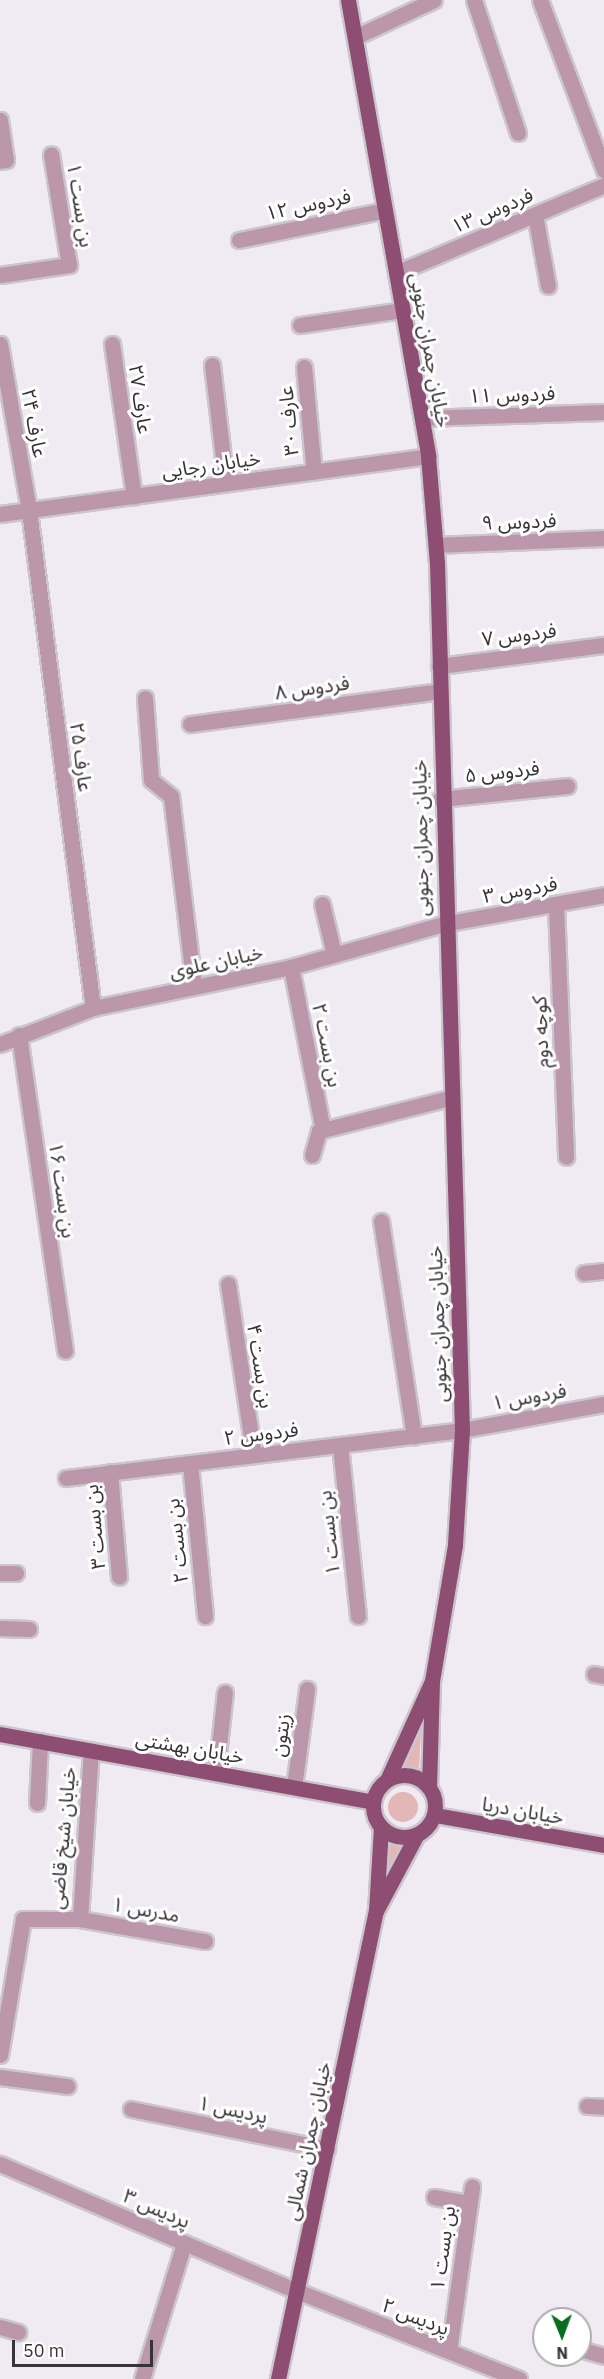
<!DOCTYPE html>
<html>
<head>
<meta charset="utf-8">
<style>
  body { margin:0 }
  #map { position:relative; width:604px; height:2379px; overflow:hidden; background:#f0eaf3; font-family:"IBM Plex Sans","Noto Sans Arabic",sans-serif }
  div>[style] { position:absolute }
  [style*='--x'] { left:calc(var(--x)*1px); top:calc(var(--y)*1px); width:calc(var(--w)*1px); rotate:calc(var(--a)*1deg) }
  .green>* { inset:0; background:#e2b7b6 }
  .round { border-radius:50% }
  .roads { filter:drop-shadow(2px 0 #cbc6cd) drop-shadow(-2px 0 #cbc6cd) drop-shadow(0 2px #cbc6cd) drop-shadow(0 -2px #cbc6cd) }
  .minor>* { height:15px; margin:-7.5px; padding:0 7.5px; transform-origin:7.5px; border-radius:7.5px; background:#bc96aa }
  .major>* { height:15px; margin:-7.5px; padding:0 7.5px; transform-origin:7.5px; border-radius:7.5px; background:#8e4d73 }
  .major>.ring { margin:-7.5px; padding:0; box-sizing:content-box; background:none; border:15px solid #8e4d73; border-radius:50% }
  span { translate:-50% -50%; white-space:nowrap; text-align:center; line-height:1.15; -webkit-text-stroke:6px #fff; paint-order:stroke }
  .street-label { font-size:20px; color:#363437 }
  .north { position:absolute; left:532px; top:2307px; width:60px; height:60px; box-sizing:border-box; background:#fff; border:2px solid #afaeaf; border-radius:50%; rotate:179deg; font-size:16px; font-weight:700; line-height:24px; text-align:center; color:#363437 }
  .north::after { content:''; display:block; margin:auto; width:21px; height:27px; background:#066e1d; clip-path:polygon(50% 0,100% 100%,50% 72%,0 100%) }
  .scale { position:absolute; left:12px; top:2340px; width:141px; height:27px; box-sizing:border-box; border:3px solid #363437; border-top:0; padding-left:8px; font-size:18px; line-height:21px; white-space:nowrap; color:#363437; -webkit-text-stroke:4px #fff; paint-order:stroke }
</style>
</head>
<body>
<div id="map">
  <div class="green">
    <i style="clip-path:polygon(421px 1730px,419px 1771px,404px 1767px)"></i>
    <i class="round" style="left:388px;top:1792px;width:30px;height:30px"></i>
    <i style="clip-path:polygon(387px 1839px,402px 1842px,385px 1879px)"></i>
  </div>
  <div class="roads">
    <div class="minor">
      <i style="--x:474;--y:0;--w:140;--a:71.7"></i>
      <i style="--x:540;--y:0;--w:182;--a:69.4"></i>
      <i style="--x:355;--y:37;--w:87;--a:-25.1"></i>
      <i style="--x:0;--y:120;--w:40;--a:81.5"></i>
      <i style="--x:6;--y:160;--w:6;--a:171"></i>
      <i style="--x:535;--y:215;--w:72;--a:79.6"></i>
      <i style="--x:239;--y:240;--w:149;--a:-11.6"></i>
      <i style="--x:396;--y:273;--w:226;--a:-22.9"></i>
      <i style="--x:0;--y:275;--w:70;--a:-8.2"></i>
      <i style="--x:69;--y:265;--w:112;--a:-99.2"></i>
      <i style="--x:300;--y:325;--w:104;--a:-8.3"></i>
      <i style="--x:0;--y:344;--w:169;--a:80.1"></i>
      <i style="--x:29;--y:510;--w:502;--a:82.68"></i>
      <i style="--x:112;--y:344;--w:154;--a:81.8"></i>
      <i style="--x:212;--y:365;--w:119;--a:83.2"></i>
      <i style="--x:304;--y:367;--w:105;--a:84.6"></i>
      <i style="--x:422;--y:418;--w:182;--a:-1.9"></i>
      <i style="--x:0;--y:514;--w:432;--a:-7.7"></i>
      <i style="--x:436;--y:545;--w:168;--a:-2.4"></i>
      <i style="--x:439;--y:666;--w:166;--a:-7.3"></i>
      <i style="--x:145;--y:698;--w:82;--a:85.8"></i>
      <i style="--x:151;--y:780;--w:26;--a:39"></i>
      <i style="--x:171;--y:796;--w:192;--a:83.1"></i>
      <i style="--x:190;--y:724;--w:251;--a:-7.5"></i>
      <i style="--x:440;--y:799;--w:128;--a:-5.8"></i>
      <i style="--x:322;--y:904;--w:51;--a:76.5"></i>
      <i style="--x:556;--y:905;--w:252;--a:87.7"></i>
      <i style="--x:291;--y:967;--w:166;--a:78.9"></i>
      <i style="--x:19;--y:1035;--w:319;--a:81.7"></i>
      <i style="--x:0;--y:1044;--w:100;--a:-21.2"></i>
      <i style="--x:93;--y:1008;--w:202;--a:-11.7"></i>
      <i style="--x:291;--y:967;--w:158;--a:-15.8"></i>
      <i style="--x:443;--y:924;--w:164;--a:-10.2"></i>
      <i style="--x:312;--y:1155;--w:25;--a:-74"></i>
      <i style="--x:319;--y:1131;--w:134;--a:-14.2"></i>
      <i style="--x:381;--y:1221;--w:218;--a:81.3"></i>
      <i style="--x:584;--y:1273;--w:20;--a:-6"></i>
      <i style="--x:228;--y:1284;--w:173;--a:81.4"></i>
      <i style="--x:340;--y:1445;--w:172;--a:84"></i>
      <i style="--x:190;--y:1463;--w:154;--a:84.4"></i>
      <i style="--x:110;--y:1472;--w:105;--a:85.1"></i>
      <i style="--x:66;--y:1478;--w:399;--a:-6.9"></i>
      <i style="--x:462;--y:1430;--w:144;--a:-10.4"></i>
      <i style="--x:0;--y:1573;--w:16;--a:0"></i>
      <i style="--x:0;--y:1628;--w:29;--a:2"></i>
      <i style="--x:594;--y:1674;--w:10;--a:11"></i>
      <i style="--x:216;--y:1773;--w:81;--a:-83.7"></i>
      <i style="--x:294;--y:1787;--w:99;--a:-82.4"></i>
      <i style="--x:37;--y:1803;--w:62;--a:-87.2"></i>
      <i style="--x:80;--y:1919;--w:127;--a:10"></i>
      <i style="--x:0;--y:2055;--w:138;--a:-80.4"></i>
      <i style="--x:23;--y:1919;--w:57;--a:0"></i>
      <i style="--x:80;--y:1919;--w:169;--a:-86.3"></i>
      <i style="--x:0;--y:2077;--w:68;--a:7.7"></i>
      <i style="--x:587;--y:2106;--w:17;--a:3"></i>
      <i style="--x:131;--y:2109;--w:200;--a:11.5"></i>
      <i style="--x:0;--y:2164;--w:323;--a:23.2"></i>
      <i style="--x:297;--y:2291;--w:239;--a:21.6"></i>
      <i style="--x:434;--y:2197;--w:36;--a:10"></i>
      <i style="--x:561;--y:2319;--w:3;--a:-90"></i>
      <i style="--x:0;--y:2327;--w:19;--a:16"></i>
      <i style="--x:580;--y:2349;--w:25;--a:16"></i>
      <i style="--x:449;--y:2351;--w:166;--a:-82"></i>
      <i style="--x:142;--y:2379;--w:142;--a:-72.8"></i>
    </div>
    <div class="major">
      <i style="--x:348;--y:0;--w:463;--a:80"></i>
      <i style="--x:428;--y:456;--w:107;--a:85.2"></i>
      <i style="--x:437;--y:563;--w:867;--a:88.35"></i>
      <i style="--x:462;--y:1430;--w:115;--a:93.5"></i>
      <i style="--x:455;--y:1545;--w:138;--a:99.6"></i>
      <i style="--x:0;--y:1734;--w:379;--a:10.3"></i>
      <i class="ring" style="left:373px;top:1775px;width:47px;height:47px"></i>
      <i style="--x:387;--y:1780;--w:109;--a:-65.6"></i>
      <i style="--x:432;--y:1681;--w:105;--a:91.6"></i>
      <i style="--x:435;--y:1815;--w:172;--a:10.1"></i>
      <i style="--x:381;--y:1827;--w:84;--a:93.4"></i>
      <i style="--x:376;--y:1911;--w:85;--a:-61.9"></i>
      <i style="--x:278;--y:2379;--w:478;--a:-78.2"></i>
    </div>
  </div>
  <div class="street-label">
    <span style="left:308px;top:204px;rotate:-12deg">فردوس ۱۲</span>
    <span style="left:81px;top:205px;rotate:81deg">بن بست ۱</span>
    <span style="left:492px;top:210px;rotate:-23deg">فردوس ۱۳</span>
    <span style="left:431px;top:350px;rotate:80deg">خیابان چمران جنوبی</span>
    <span style="left:512px;top:394px;rotate:-2deg">فردوس ۱۱</span>
    <span style="left:141px;top:399px;rotate:82deg">عارف ۲۷</span>
    <span style="left:288px;top:421px;rotate:-95deg">عارف ۳۰</span>
    <span style="left:35px;top:423px;rotate:80deg">عارف ۲۴</span>
    <span style="left:211px;top:464px;rotate:-8deg">خیابان رجایی</span>
    <span style="left:519px;top:521px;rotate:-2deg">فردوس ۹</span>
    <span style="left:519px;top:634px;rotate:-7deg">فردوس ۷</span>
    <span style="left:312px;top:687px;rotate:-8deg">فردوس ۸</span>
    <span style="left:82px;top:757px;rotate:83deg">عارف ۲۵</span>
    <span style="left:502px;top:771px;rotate:-6deg">فردوس ۵</span>
    <span style="left:420px;top:838px;rotate:-91deg">خیابان چمران جنوبی</span>
    <span style="left:520px;top:889px;rotate:-10deg">فردوس ۳</span>
    <span style="left:216px;top:961px;rotate:-12deg">خیابان علوی</span>
    <span style="left:540px;top:1032px;rotate:-92deg">کوچه دوم</span>
    <span style="left:328px;top:1045px;rotate:79deg">بن بست ۲</span>
    <span style="left:63px;top:1190px;rotate:82deg">بن بست ۱۶</span>
    <span style="left:437px;top:1324px;rotate:-92deg">خیابان چمران جنوبی</span>
    <span style="left:261px;top:1366px;rotate:81deg">بن بست ۴</span>
    <span style="left:529px;top:1396px;rotate:-10deg">فردوس ۱</span>
    <span style="left:261px;top:1433px;rotate:-7deg">فردوس ۲</span>
    <span style="left:94px;top:1527px;rotate:-95deg">بن بست ۳</span>
    <span style="left:328px;top:1533px;rotate:-96deg">بن بست ۱</span>
    <span style="left:176px;top:1541px;rotate:-96deg">بن بست ۲</span>
    <span style="left:280px;top:1735px;rotate:-82deg">زیتون</span>
    <span style="left:190px;top:1747px;rotate:10deg">خیابان بهشتی</span>
    <span style="left:523px;top:1810px;rotate:10deg">خیابان دریا</span>
    <span style="left:62px;top:1838px;rotate:-85deg">خیابان شیخ قاضی</span>
    <span style="left:146px;top:1909px;rotate:10deg">مدرس ۱</span>
    <span style="left:233px;top:2109px;rotate:12deg">پردیس ۱</span>
    <span style="left:307px;top:2141px;rotate:-78deg">خیابان چمران شمالی</span>
    <span style="left:157px;top:2208px;rotate:23deg">پردیس ۳</span>
    <span style="left:442px;top:2248px;rotate:-82deg">بن بست ۱</span>
    <span style="left:416px;top:2316px;rotate:21deg">پردیس ۲</span>
  </div>
  <div class="north">N</div>
  <div class="scale">50 m</div>
</div>
</body>
</html>
